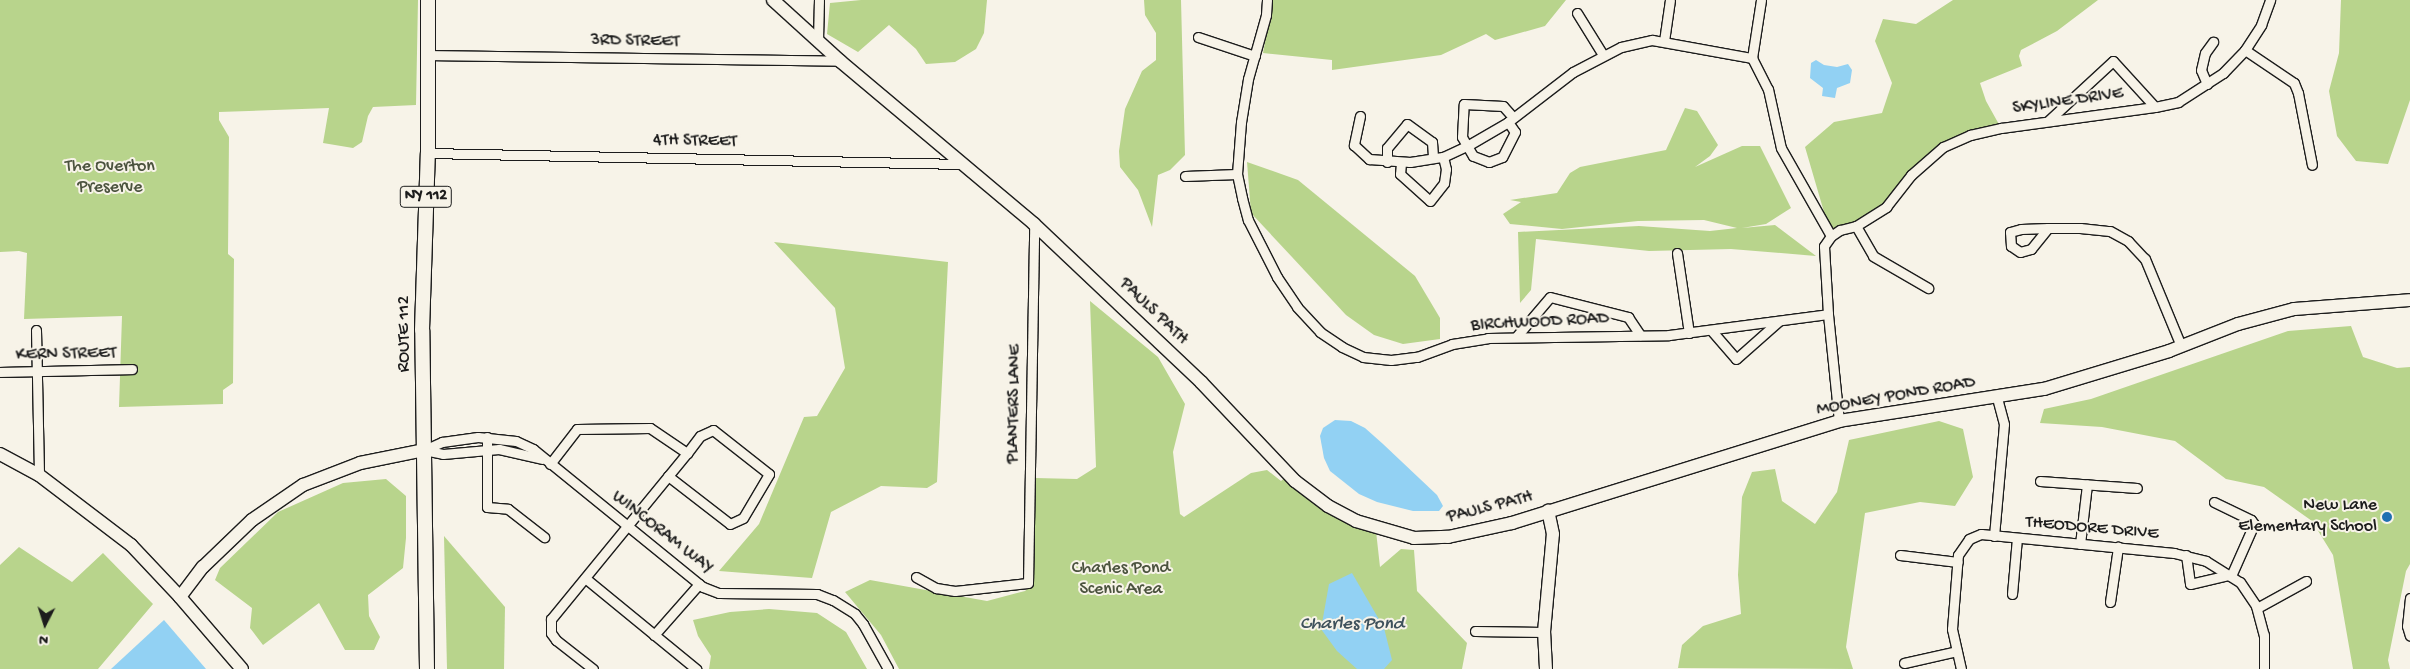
<!DOCTYPE html>
<html>
<head>
<meta charset="utf-8">
<style>
  body { margin:0 }
  #map { position:relative; width:2410px; height:669px; overflow:hidden; background:#f7f3e8; font-family:"Gochi Hand",sans-serif }
  div>[style] { position:absolute }
  [style*='--x'] { left:calc(var(--x)*1px); top:calc(var(--y)*1px); width:calc(var(--w)*1px); rotate:calc(var(--a)*1deg) }
  .green>* { inset:0; background:#b8d48c }
  .water>* { inset:0; background:#92d1f3 }
  .roads { filter:drop-shadow(1px 0 #1c1c1c) drop-shadow(-1px 0 #1c1c1c) drop-shadow(0 1px #1c1c1c) drop-shadow(0 -1px #1c1c1c) }
  .street>* { height:9px; margin:-4.5px; padding:0 4.5px; transform-origin:4.5px; border-radius:4.5px; background:#f7f3e8 }
  .secondary>* { height:12px; margin:-6px; padding:0 6px; transform-origin:6px; border-radius:6px; background:#f7f3e8 }
  .primary>* { height:14px; margin:-7px; padding:0 7px; transform-origin:7px; border-radius:7px; background:#f7f3e8 }
  .dots>* { width:14px; height:14px; translate:-50% -50%; box-sizing:border-box; border:2px solid #f7f3e8; border-radius:50% }
  span { translate:-50% -50%; white-space:nowrap; text-align:center; line-height:1.15; -webkit-text-stroke:4px #f7f3e8; paint-order:stroke }
  .shield-label span { padding:1px 4px; background:#f7f3e8; border:1px solid; border-radius:4px; -webkit-text-stroke-width:0 }
  .shield-label { font-size:16px; color:#1c1c1c; font-weight:700 }
  .street-label { font-size:18px; color:#1c1c1c }
  .park-label { font-size:18px; color:#4b533e }
  .poi-label { font-size:18px; color:#1c1c1c }
  .right { translate:-100% -50%; text-align:right }
  .water-label { font-size:19px; color:#3f525c; font-style:italic }
  .north { position:absolute; left:20px; top:599px; width:50px; height:50px; -webkit-text-stroke:4px #f7f3e8; paint-order:stroke; rotate:185deg; font-size:14px; font-weight:700; line-height:20px; text-align:center; color:#1c1c1c }
  .north::after { content:''; display:block; margin:auto; width:18px; height:22px; background:#1c1c1c; clip-path:polygon(50% 0,100% 100%,50% 72%,0 100%) }
</style>
</head>
<body>
<div id="map">
  <div class="green">
    <i style="clip-path:polygon(0 0,418px 0,416px 105px,373px 107px,368px 116px,362px 142px,353px 148px,323px 143px,329px 108px,219px 112px,219px 120px,229px 137px,228px 254px,234px 259px,233px 383px,223px 390px,223px 404px,119px 407px,122px 316px,24px 319px,27px 253px,19px 251px,0 252px)"></i>
    <i style="clip-path:polygon(861px 0,987px 0,984px 33px,976px 49px,955px 62px,926px 64px,916px 49px,889px 25px,858px 52px,827px 34px,830px 3px)"></i>
    <i style="clip-path:polygon(1144px 0,1181px 0,1185px 155px,1170px 170px,1158px 175px,1152px 227px,1138px 190px,1120px 167px,1119px 151px,1125px 109px,1142px 71px,1156px 60px,1156px 33px,1145px 15px)"></i>
    <i style="clip-path:polygon(1273px 0,1566px 0,1545px 26px,1495px 40px,1486px 34px,1441px 55px,1332px 70px,1332px 60px,1263px 53px)"></i>
    <i style="clip-path:polygon(1953px 0,2098px 0,2057px 31px,2021px 50px,2019px 56px,2022px 66px,1980px 83px,1986px 101px,2001px 128px,1943px 147px,1886px 207px,1831px 236px,1805px 147px,1834px 122px,1882px 113px,1892px 83px,1875px 41px,1883px 19px,1916px 24px)"></i>
    <i style="clip-path:polygon(2341px 0,2410px 0,2410px 100px,2388px 164px,2356px 161px,2337px 136px,2329px 91px,2339px 53px)"></i>
    <i style="clip-path:polygon(1685px 108px,1697px 111px,1718px 145px,1710px 156px,1695px 167px,1742px 146px,1760px 146px,1791px 208px,1766px 224px,1742px 228px,1775px 225px,1816px 256px,1731px 249px,1649px 251px,1536px 239px,1531px 290px,1520px 303px,1518px 232px,1639px 226px,1710px 231px,1737px 228px,1704px 220px,1638px 221px,1562px 229px,1510px 224px,1503px 214px,1521px 202px,1510px 200px,1557px 193px,1570px 173px,1580px 167px,1666px 150px)"></i>
    <i style="clip-path:polygon(1247px 162px,1298px 180px,1415px 276px,1440px 318px,1440px 339px,1403px 344px,1374px 335px,1346px 315px,1251px 213px)"></i>
    <i style="clip-path:polygon(774px 242px,948px 262px,937px 482px,927px 488px,881px 486px,831px 512px,812px 578px,719px 571px,759px 524px,804px 417px,817px 416px,845px 368px,835px 308px)"></i>
    <i style="clip-path:polygon(1090px 301px,1158px 357px,1185px 404px,1173px 452px,1180px 514px,1184px 517px,1251px 473px,1267px 470px,1281px 481px,1289px 474px,1376px 531px,1380px 567px,1401px 549px,1414px 550px,1417px 591px,1467px 643px,1462px 669px,899px 669px,881px 635px,845px 592px,870px 580px,987px 601px,1025px 591px,1033px 584px,1035px 478px,1077px 479px,1096px 467px)"></i>
    <i style="clip-path:polygon(2351px 326px,2363px 357px,2397px 368px,2410px 367px,2410px 564px,2406px 571px,2388px 660px,2390px 669px,2353px 669px,2333px 555px,2312px 521px,2264px 487px,2226px 479px,2175px 441px,2102px 427px,2040px 423px,2044px 409px,2091px 399px,2288px 331px)"></i>
    <i style="clip-path:polygon(1939px 421px,1963px 429px,1973px 477px,1955px 506px,1920px 502px,1865px 513px,1846px 647px,1853px 669px,1678px 668px,1682px 645px,1703px 626px,1741px 614px,1738px 575px,1742px 497px,1752px 472px,1775px 469px,1782px 501px,1815px 524px,1837px 492px,1849px 440px)"></i>
    <i style="clip-path:polygon(386px 479px,406px 496px,406px 538px,403px 568px,368px 595px,369px 616px,380px 637px,374px 650px,345px 650px,319px 603px,263px 645px,250px 628px,252px 608px,215px 580px,220px 568px,278px 512px,343px 483px)"></i>
    <i style="clip-path:polygon(444px 536px,505px 607px,504px 669px,447px 669px)"></i>
    <i style="clip-path:polygon(19px 547px,72px 582px,103px 553px,153px 604px,98px 669px,0 669px,0 565px)"></i>
    <i style="clip-path:polygon(769px 609px,817px 613px,846px 632px,867px 669px,709px 669px,711px 656px,698px 636px,693px 620px,730px 612px)"></i>
  </div>
  <div class="water">
    <i style="clip-path:polygon(1816px 60px,1824px 65px,1837px 67px,1848px 64px,1852px 70px,1850px 83px,1837px 88px,1835px 98px,1822px 96px,1823px 88px,1810px 78px,1811px 63px)"></i>
    <i style="clip-path:polygon(1335px 420px,1351px 421px,1365px 428px,1383px 444px,1437px 495px,1443px 506px,1439px 511px,1413px 511px,1377px 502px,1359px 494px,1330px 471px,1324px 458px,1320px 436px,1323px 428px)"></i>
    <i style="clip-path:polygon(1352px 573px,1384px 628px,1392px 660px,1384px 669px,1357px 669px,1337px 651px,1321px 629px,1329px 584px)"></i>
    <i style="clip-path:polygon(164px 620px,206px 669px,111px 669px)"></i>
  </div>
  <div class="roads">
    <div class="street">
      <i style="--x:1267;--y:0;--w:15;--a:94"></i>
      <i style="--x:1266;--y:15;--w:66;--a:105.7"></i>
      <i style="--x:1248;--y:79;--w:44;--a:99.2"></i>
      <i style="--x:1241;--y:122;--w:52;--a:94.4"></i>
      <i style="--x:1237;--y:174;--w:25;--a:78"></i>
      <i style="--x:1242;--y:198;--w:23;--a:75"></i>
      <i style="--x:1248;--y:220;--w:64;--a:63"></i>
      <i style="--x:1277;--y:277;--w:36;--a:56"></i>
      <i style="--x:1297;--y:307;--w:34;--a:47"></i>
      <i style="--x:1320;--y:332;--w:27;--a:34"></i>
      <i style="--x:1342;--y:347;--w:23;--a:25"></i>
      <i style="--x:1363;--y:357;--w:28;--a:6"></i>
      <i style="--x:1391;--y:360;--w:26;--a:-7"></i>
      <i style="--x:1417;--y:357;--w:37;--a:-20"></i>
      <i style="--x:1452;--y:344;--w:36;--a:-9"></i>
      <i style="--x:1488;--y:338;--w:181;--a:-0.9"></i>
      <i style="--x:1669;--y:335;--w:160;--a:-7.5"></i>
      <i style="--x:1761;--y:0;--w:59;--a:98.8"></i>
      <i style="--x:1752;--y:58;--w:35;--a:63"></i>
      <i style="--x:1768;--y:89;--w:60;--a:77.6"></i>
      <i style="--x:1781;--y:148;--w:101;--a:60.4"></i>
      <i style="--x:1577;--y:13;--w:49;--a:58.2"></i>
      <i style="--x:1198;--y:37;--w:60;--a:18.4"></i>
      <i style="--x:818;--y:40;--w:40;--a:-88.6"></i>
      <i style="--x:1664;--y:41;--w:41;--a:-81.7"></i>
      <i style="--x:2245;--y:50;--w:59;--a:34"></i>
      <i style="--x:2294;--y:83;--w:11;--a:68"></i>
      <i style="--x:2298;--y:93;--w:73;--a:79"></i>
      <i style="--x:429;--y:55;--w:411;--a:0.8"></i>
      <i style="--x:2207;--y:84;--w:15;--a:-113"></i>
      <i style="--x:2201;--y:70;--w:17;--a:-77"></i>
      <i style="--x:2205;--y:53;--w:14;--a:-54"></i>
      <i style="--x:1360;--y:116;--w:30;--a:102"></i>
      <i style="--x:1354;--y:145;--w:21;--a:43"></i>
      <i style="--x:1369;--y:159;--w:41;--a:4.2"></i>
      <i style="--x:1410;--y:162;--w:33;--a:-9"></i>
      <i style="--x:1443;--y:157;--w:26;--a:-25"></i>
      <i style="--x:1467;--y:146;--w:48;--a:-30.3"></i>
      <i style="--x:1508;--y:122;--w:82;--a:-37.6"></i>
      <i style="--x:1573;--y:72;--w:54;--a:-27.5"></i>
      <i style="--x:1621;--y:47;--w:32;--a:-13"></i>
      <i style="--x:1652;--y:40;--w:102;--a:10.2"></i>
      <i style="--x:2049;--y:120;--w:87;--a:-42.7"></i>
      <i style="--x:2113;--y:61;--w:62;--a:47.6"></i>
      <i style="--x:1508;--y:122;--w:12;--a:55"></i>
      <i style="--x:1515;--y:132;--w:28;--a:117"></i>
      <i style="--x:1502;--y:157;--w:14;--a:159"></i>
      <i style="--x:1489;--y:162;--w:17;--a:-159"></i>
      <i style="--x:1473;--y:156;--w:22;--a:-120"></i>
      <i style="--x:1462;--y:137;--w:33;--a:-87"></i>
      <i style="--x:1464;--y:104;--w:39;--a:3"></i>
      <i style="--x:1503;--y:106;--w:15;--a:48"></i>
      <i style="--x:428;--y:153;--w:534;--a:1.18"></i>
      <i style="--x:1387;--y:162;--w:14;--a:-90"></i>
      <i style="--x:1387;--y:148;--w:31;--a:-50"></i>
      <i style="--x:1407;--y:124;--w:31;--a:36"></i>
      <i style="--x:1432;--y:142;--w:16;--a:86"></i>
      <i style="--x:1401;--y:163;--w:11;--a:95"></i>
      <i style="--x:1400;--y:174;--w:40;--a:42"></i>
      <i style="--x:1430;--y:201;--w:23;--a:-52"></i>
      <i style="--x:1444;--y:183;--w:14;--a:-82"></i>
      <i style="--x:1446;--y:169;--w:12;--a:-104"></i>
      <i style="--x:1185;--y:176;--w:52;--a:-2.2"></i>
      <i style="--x:1856;--y:226;--w:34;--a:60"></i>
      <i style="--x:1873;--y:256;--w:64;--a:30.2"></i>
      <i style="--x:2048;--y:228;--w:27;--a:129"></i>
      <i style="--x:2031;--y:249;--w:11;--a:165"></i>
      <i style="--x:2020;--y:252;--w:11;--a:-146"></i>
      <i style="--x:2011;--y:246;--w:14;--a:-94"></i>
      <i style="--x:2010;--y:232;--w:11;--a:-15"></i>
      <i style="--x:2021;--y:229;--w:27;--a:-2"></i>
      <i style="--x:2048;--y:228;--w:32;--a:0"></i>
      <i style="--x:2080;--y:228;--w:30;--a:6"></i>
      <i style="--x:2110;--y:231;--w:21;--a:29"></i>
      <i style="--x:2128;--y:241;--w:25;--a:47"></i>
      <i style="--x:2145;--y:259;--w:94;--a:67.5"></i>
      <i style="--x:1677;--y:253;--w:81;--a:81.5"></i>
      <i style="--x:36;--y:330;--w:145;--a:88.8"></i>
      <i style="--x:1711;--y:330;--w:38;--a:49"></i>
      <i style="--x:1736;--y:359;--w:57;--a:-41.5"></i>
      <i style="--x:1516;--y:337;--w:52;--a:-49.6"></i>
      <i style="--x:1550;--y:297;--w:81;--a:14.4"></i>
      <i style="--x:1628;--y:317;--w:22;--a:56"></i>
      <i style="--x:0;--y:372;--w:132;--a:-1.3"></i>
      <i style="--x:1839;--y:421;--w:108;--a:-95.9"></i>
      <i style="--x:1828;--y:314;--w:68;--a:-93.4"></i>
      <i style="--x:1824;--y:246;--w:12;--a:-55"></i>
      <i style="--x:1831;--y:236;--w:11;--a:-34"></i>
      <i style="--x:1840;--y:230;--w:16;--a:-14"></i>
      <i style="--x:1856;--y:226;--w:36;--a:-32"></i>
      <i style="--x:1886;--y:207;--w:41;--a:-52"></i>
      <i style="--x:1911;--y:175;--w:43;--a:-41.2"></i>
      <i style="--x:1943;--y:147;--w:30;--a:-24"></i>
      <i style="--x:1970;--y:135;--w:32;--a:-13"></i>
      <i style="--x:2001;--y:128;--w:155;--a:-7.8"></i>
      <i style="--x:2155;--y:107;--w:24;--a:-12"></i>
      <i style="--x:2178;--y:102;--w:54;--a:-32.8"></i>
      <i style="--x:2223;--y:73;--w:32;--a:-46"></i>
      <i style="--x:2245;--y:50;--w:30;--a:-57"></i>
      <i style="--x:2261;--y:25;--w:27;--a:-70"></i>
      <i style="--x:487;--y:437;--w:70;--a:90"></i>
      <i style="--x:487;--y:507;--w:21;--a:5"></i>
      <i style="--x:508;--y:509;--w:46;--a:37.9"></i>
      <i style="--x:424;--y:450;--w:20;--a:-24"></i>
      <i style="--x:442;--y:442;--w:36;--a:-8"></i>
      <i style="--x:478;--y:437;--w:38;--a:6"></i>
      <i style="--x:516;--y:441;--w:19;--a:25"></i>
      <i style="--x:533;--y:449;--w:219;--a:39.1"></i>
      <i style="--x:703;--y:587;--w:17;--a:21"></i>
      <i style="--x:719;--y:593;--w:98;--a:0.6"></i>
      <i style="--x:817;--y:594;--w:17;--a:21"></i>
      <i style="--x:833;--y:600;--w:26;--a:32"></i>
      <i style="--x:855;--y:614;--w:13;--a:51"></i>
      <i style="--x:863;--y:624;--w:51;--a:60.9"></i>
      <i style="--x:424;--y:450;--w:19;--a:12"></i>
      <i style="--x:443;--y:454;--w:56;--a:-5.1"></i>
      <i style="--x:499;--y:449;--w:44;--a:13.1"></i>
      <i style="--x:550;--y:464;--w:44;--a:-52.4"></i>
      <i style="--x:577;--y:429;--w:73;--a:-0.8"></i>
      <i style="--x:650;--y:428;--w:45;--a:34"></i>
      <i style="--x:687;--y:453;--w:215;--a:129.3"></i>
      <i style="--x:551;--y:619;--w:14;--a:90"></i>
      <i style="--x:551;--y:633;--w:9;--a:54"></i>
      <i style="--x:556;--y:640;--w:47;--a:38.1"></i>
      <i style="--x:668;--y:476;--w:78;--a:37.7"></i>
      <i style="--x:730;--y:524;--w:14;--a:-25"></i>
      <i style="--x:743;--y:518;--w:51;--a:-59.4"></i>
      <i style="--x:769;--y:474;--w:71;--a:-141.8"></i>
      <i style="--x:713;--y:430;--w:14;--a:155"></i>
      <i style="--x:700;--y:436;--w:21;--a:127"></i>
      <i style="--x:2040;--y:481;--w:97;--a:4.1"></i>
      <i style="--x:2214;--y:502;--w:41;--a:25.9"></i>
      <i style="--x:2251;--y:520;--w:5;--a:53"></i>
      <i style="--x:2254;--y:524;--w:57;--a:113.9"></i>
      <i style="--x:1994;--y:536;--w:112;--a:-84.9"></i>
      <i style="--x:2004;--y:424;--w:27;--a:-105"></i>
      <i style="--x:2080;--y:544;--w:60;--a:-83.3"></i>
      <i style="--x:1900;--y:555;--w:58;--a:6.9"></i>
      <i style="--x:2186;--y:555;--w:29;--a:82"></i>
      <i style="--x:2190;--y:584;--w:39;--a:-13"></i>
      <i style="--x:916;--y:577;--w:23;--a:29"></i>
      <i style="--x:936;--y:588;--w:19;--a:9"></i>
      <i style="--x:955;--y:591;--w:73;--a:-6.3"></i>
      <i style="--x:1028;--y:583;--w:359;--a:-89"></i>
      <i style="--x:585;--y:578;--w:144;--a:39.3"></i>
      <i style="--x:2012;--y:594;--w:56;--a:-84.9"></i>
      <i style="--x:2410;--y:598;--w:28;--a:96"></i>
      <i style="--x:2407;--y:626;--w:10;--a:73"></i>
      <i style="--x:2110;--y:602;--w:56;--a:-81.7"></i>
      <i style="--x:2257;--y:608;--w:56;--a:-28.9"></i>
      <i style="--x:1475;--y:631;--w:69;--a:0.8"></i>
      <i style="--x:654;--y:635;--w:68;--a:-48.6"></i>
      <i style="--x:1904;--y:663;--w:54;--a:-12.8"></i>
      <i style="--x:1961;--y:669;--w:41;--a:-102.7"></i>
      <i style="--x:1952;--y:629;--w:74;--a:-85.4"></i>
      <i style="--x:1958;--y:555;--w:19;--a:-55"></i>
      <i style="--x:1969;--y:539;--w:13;--a:-23"></i>
      <i style="--x:1981;--y:534;--w:194;--a:5.6"></i>
      <i style="--x:2174;--y:553;--w:33;--a:14"></i>
      <i style="--x:2206;--y:561;--w:40;--a:32"></i>
      <i style="--x:2240;--y:582;--w:29;--a:56"></i>
      <i style="--x:2256;--y:606;--w:30;--a:75"></i>
      <i style="--x:2264;--y:635;--w:34;--a:90"></i>
    </div>
    <div class="secondary">
      <i style="--x:773;--y:0;--w:91;--a:42.3"></i>
      <i style="--x:840;--y:61;--w:253;--a:40"></i>
      <i style="--x:1034;--y:224;--w:230;--a:43.4"></i>
      <i style="--x:1201;--y:382;--w:137;--a:46.5"></i>
      <i style="--x:1295;--y:481;--w:41;--a:37.1"></i>
      <i style="--x:1328;--y:506;--w:32;--a:28"></i>
      <i style="--x:1356;--y:521;--w:60;--a:16.3"></i>
      <i style="--x:1414;--y:538;--w:34;--a:-2"></i>
      <i style="--x:1448;--y:537;--w:66;--a:-12.3"></i>
      <i style="--x:1512;--y:523;--w:343;--a:-17.3"></i>
      <i style="--x:1839;--y:421;--w:207;--a:-8.9"></i>
      <i style="--x:2044;--y:389;--w:131;--a:-16.9"></i>
      <i style="--x:2169;--y:351;--w:74;--a:-21.4"></i>
      <i style="--x:2238;--y:324;--w:58;--a:-15"></i>
      <i style="--x:2294;--y:309;--w:116;--a:-4.4"></i>
      <i style="--x:0;--y:454;--w:44;--a:28.3"></i>
      <i style="--x:39;--y:475;--w:116;--a:37.3"></i>
      <i style="--x:131;--y:545;--w:71;--a:46.7"></i>
      <i style="--x:180;--y:597;--w:95;--a:49.3"></i>
      <i style="--x:180;--y:597;--w:38;--a:-53"></i>
      <i style="--x:203;--y:567;--w:68;--a:-43.8"></i>
      <i style="--x:252;--y:520;--w:62;--a:-34.5"></i>
      <i style="--x:303;--y:485;--w:61;--a:-21.1"></i>
      <i style="--x:360;--y:463;--w:65;--a:-11.5"></i>
      <i style="--x:1546;--y:669;--w:37;--a:-93"></i>
      <i style="--x:1544;--y:632;--w:98;--a:-84.8"></i>
      <i style="--x:1553;--y:534;--w:24;--a:-102"></i>
    </div>
    <div class="primary">
      <i style="--x:427;--y:669;--w:339;--a:-90.8"></i>
      <i style="--x:422;--y:330;--w:177;--a:-88.1"></i>
      <i style="--x:428;--y:153;--w:153;--a:-90"></i>
    </div>
  </div>
  <div class="dots">
    <i style="left:2387px;top:517px;background:#1f6fb2"></i>
  </div>
  <div class="shield-label">
    <span style="left:426px;top:197px">NY 112</span>
  </div>
  <div class="street-label">
    <span style="left:635px;top:42px;rotate:1deg">3RD STREET</span>
    <span style="left:2068px;top:102px;rotate:-8deg">SKYLINE DRIVE</span>
    <span style="left:695px;top:142px;rotate:1deg">4TH STREET</span>
    <span style="left:1153px;top:312px;rotate:44deg">PAULS PATH</span>
    <span style="left:1540px;top:323px;rotate:-3deg">BIRCHWOOD ROAD</span>
    <span style="left:405px;top:334px;rotate:-90deg">ROUTE 112</span>
    <span style="left:66px;top:355px;rotate:-1deg">KERN STREET</span>
    <span style="left:1896px;top:397px;rotate:-10deg">MOONEY POND ROAD</span>
    <span style="left:1015px;top:404px;rotate:-89deg">PLANTERS LANE</span>
    <span style="left:1490px;top:508px;rotate:-14deg">PAULS PATH</span>
    <span style="left:2092px;top:529px;rotate:5deg">THEODORE DRIVE</span>
    <span style="left:662px;top:533px;rotate:38deg">WINCORAM WAY</span>
  </div>
  <div class="park-label">
    <span style="left:110px;top:178px">The Overton<br>Preserve</span>
    <span style="left:1121px;top:580px">Charles Pond<br>Scenic Area</span>
  </div>
  <div class="poi-label">
    <span class="right" style="left:2377px;top:517px">New Lane<br>Elementary School</span>
  </div>
  <div class="water-label">
    <span style="left:1352px;top:625px">Charles Pond</span>
  </div>
  <div class="north">N</div>
</div>
</body>
</html>
